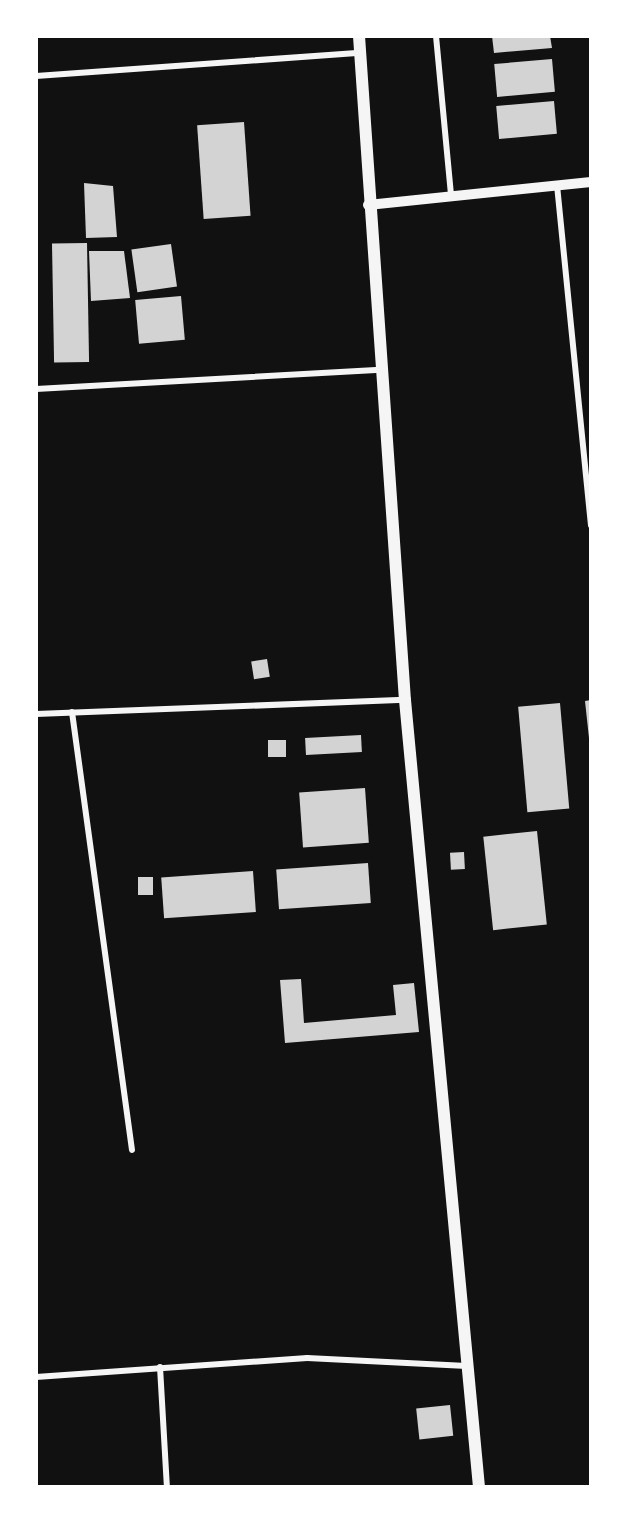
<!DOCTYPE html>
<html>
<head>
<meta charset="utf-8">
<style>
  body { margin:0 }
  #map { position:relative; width:627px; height:1523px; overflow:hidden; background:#111; font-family:"Noto Serif",serif }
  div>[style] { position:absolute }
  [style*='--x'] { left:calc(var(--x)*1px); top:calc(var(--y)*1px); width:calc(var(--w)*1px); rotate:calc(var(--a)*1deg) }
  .building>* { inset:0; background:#d3d3d3; transform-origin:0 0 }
  .minor>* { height:6px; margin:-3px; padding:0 3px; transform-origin:3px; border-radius:3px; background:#f5f5f5 }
  .tertiary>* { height:10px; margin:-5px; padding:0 5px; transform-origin:5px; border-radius:5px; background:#f5f5f5 }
  .secondary>* { height:12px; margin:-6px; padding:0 6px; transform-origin:6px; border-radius:6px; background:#f5f5f5 }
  span { translate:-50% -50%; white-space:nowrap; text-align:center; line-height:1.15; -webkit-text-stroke:6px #fff; paint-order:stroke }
  .frame { position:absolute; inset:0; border:38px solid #fff; pointer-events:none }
</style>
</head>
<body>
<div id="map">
  <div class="building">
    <i style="clip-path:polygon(492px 36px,550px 36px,552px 48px,494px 53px)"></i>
    <i style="left:552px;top:59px;width:33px;height:58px;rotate:85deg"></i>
    <i style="left:554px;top:101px;width:33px;height:58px;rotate:85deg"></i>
    <i style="left:244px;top:122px;width:94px;height:47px;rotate:86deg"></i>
    <i style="clip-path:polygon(84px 183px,113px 186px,117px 237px,86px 238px)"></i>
    <i style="left:87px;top:243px;width:119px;height:35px;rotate:89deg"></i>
    <i style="left:171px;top:244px;width:43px;height:40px;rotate:82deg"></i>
    <i style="clip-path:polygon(89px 251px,124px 251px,130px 298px,91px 301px)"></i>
    <i style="left:181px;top:296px;width:44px;height:46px;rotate:85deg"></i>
    <i style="left:267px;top:659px;width:18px;height:16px;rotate:81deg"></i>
    <i style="clip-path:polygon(591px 700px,591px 738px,589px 738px,585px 701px)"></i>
    <i style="left:560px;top:703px;width:106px;height:42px;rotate:85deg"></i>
    <i style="left:361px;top:735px;width:17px;height:56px;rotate:87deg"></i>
    <i style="left:268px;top:740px;width:18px;height:17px"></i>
    <i style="left:365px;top:788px;width:55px;height:66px;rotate:86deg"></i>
    <i style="left:537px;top:831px;width:94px;height:54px;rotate:84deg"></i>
    <i style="left:464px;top:852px;width:17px;height:14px;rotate:87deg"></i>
    <i style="left:368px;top:863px;width:40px;height:92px;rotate:86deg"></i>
    <i style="left:253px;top:871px;width:41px;height:92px;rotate:86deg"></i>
    <i style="left:138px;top:877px;width:15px;height:18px"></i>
    <i style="clip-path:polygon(301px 979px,304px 1023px,396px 1015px,393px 985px,414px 983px,419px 1032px,285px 1043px,280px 980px)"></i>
    <i style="left:450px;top:1405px;width:31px;height:34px;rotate:84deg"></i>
  </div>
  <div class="minor">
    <i style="--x:436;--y:36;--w:161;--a:84.6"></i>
    <i style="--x:36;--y:76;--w:325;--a:-4.1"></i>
    <i style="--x:557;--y:185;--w:342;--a:84.3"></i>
    <i style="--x:36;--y:389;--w:345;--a:-3.2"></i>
    <i style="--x:72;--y:712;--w:442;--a:82.2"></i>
    <i style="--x:36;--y:714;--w:369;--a:-2.2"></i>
    <i style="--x:160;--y:1367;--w:120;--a:86.7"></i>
    <i style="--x:36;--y:1377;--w:272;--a:-4"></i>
    <i style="--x:307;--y:1358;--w:160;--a:2.9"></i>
  </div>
  <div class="tertiary">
    <i style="--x:368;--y:205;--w:224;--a:-5.9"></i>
  </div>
  <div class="secondary">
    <i style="--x:359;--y:36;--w:666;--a:86.04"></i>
    <i style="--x:405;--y:700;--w:790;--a:84.63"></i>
  </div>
  <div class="frame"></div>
</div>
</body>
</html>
